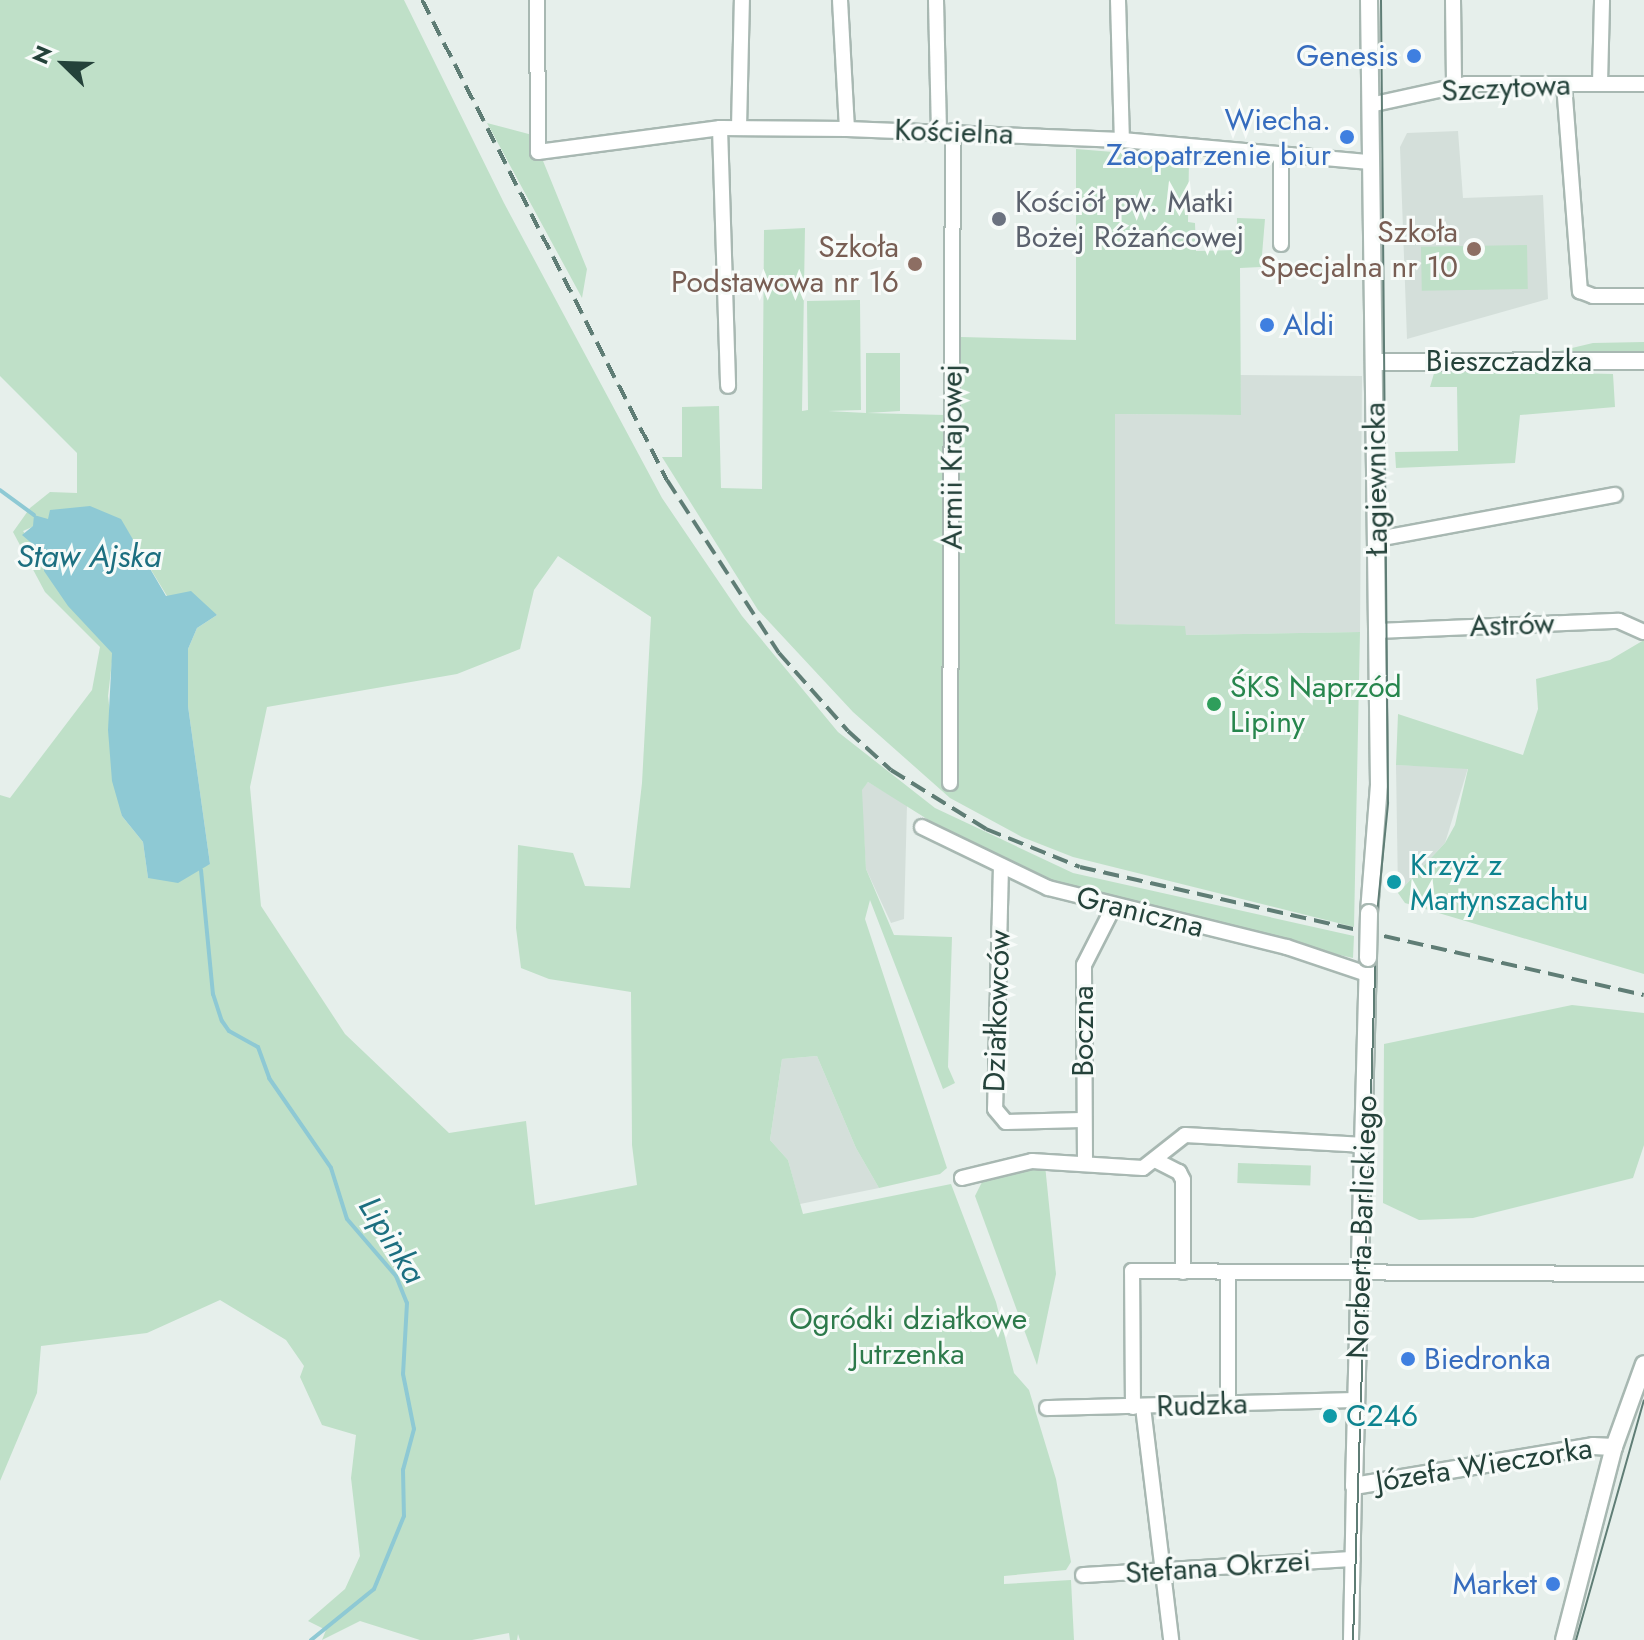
<!DOCTYPE html>
<html>
<head>
<meta charset="utf-8">
<style>
  body { margin:0 }
  #map { position:relative; width:1644px; height:1640px; overflow:hidden; background:#e6efeb; font-family:Jost,sans-serif }
  div>[style] { position:absolute }
  [style*='--x'] { left:calc(var(--x)*1px); top:calc(var(--y)*1px); width:calc(var(--w)*1px); rotate:calc(var(--a)*1deg) }
  .built>* { inset:0; background:#d4dfda }
  .green>* { inset:0; background:#bfe0c8; transform-origin:0 0 }
  .water>* { inset:0; background:#8ec9d4 }
  .stream>* { height:4px; margin:-2px; padding:0 2px; transform-origin:2px; border-radius:2px; background:#8ec9d4 }
  .roads { filter:drop-shadow(2px 0 #a8b8b2) drop-shadow(-2px 0 #a8b8b2) drop-shadow(0 2px #a8b8b2) drop-shadow(0 -2px #a8b8b2) }
  .minor>* { height:14px; margin:-7px; padding:0 7px; transform-origin:7px; border-radius:7px; background:#fff }
  .tertiary>* { height:16px; margin:-8px; padding:0 8px; transform-origin:8px; border-radius:8px; background:#fff }
  .tram>* { height:2px; margin:-1px; padding:0 1px; transform-origin:1px; border-radius:1px; background:#5f7d75 }
  .rail>* { height:4px; margin-top:-2px; transform-origin:0; background:repeating-linear-gradient(90deg,#5f7d75 0 16px,transparent 0 24px) }
  .bridges { filter:drop-shadow(2px 0 #a8b8b2) drop-shadow(-2px 0 #a8b8b2) drop-shadow(0 2px #a8b8b2) drop-shadow(0 -2px #a8b8b2) }
  .tertiary-bridge>* { height:16px; margin:-8px; padding:0 8px; transform-origin:8px; border-radius:8px; background:#fff }
  .dots>* { width:22px; height:22px; translate:-50% -50%; box-sizing:border-box; border:4px solid #f7fbf9; border-radius:50% }
  span { translate:-50% -50%; white-space:nowrap; text-align:center; line-height:1.15; -webkit-text-stroke:6px #f7fbf9; paint-order:stroke }
  .shop-label { font-size:30px; color:#366cbe }
  .right { translate:-100% -50%; text-align:right }
  .left { translate:0 -50%; text-align:left }
  .street-label { font-size:30px; color:#24423a }
  .worship-label { font-size:30px; color:#5b616d }
  .education-label { font-size:30px; color:#785e54 }
  .leisure-label { font-size:30px; color:#27864d }
  .culture-label { font-size:30px; color:#0d838f }
  .park-label { font-size:30px; color:#2d7a4b }
  .water-label { font-size:32px; color:#1c6f80; font-style:italic }
  .north { position:absolute; left:24px; top:24px; width:80px; height:80px; -webkit-text-stroke:6px #f7fbf9; paint-order:stroke; rotate:293deg; font-size:22px; font-weight:700; line-height:32px; text-align:center; color:#24423a }
  .north::after { content:''; display:block; margin:auto; width:28px; height:36px; background:#24423a; clip-path:polygon(50% 0,100% 100%,50% 72%,0 100%) }
</style>
</head>
<body>
<div id="map">
  <div class="built">
    <i style="clip-path:polygon(1458px 131px,1463px 198px,1543px 195px,1548px 299px,1407px 339px,1400px 147px,1407px 133px)"></i>
    <i style="clip-path:polygon(1240px 375px,1362px 376px,1360px 632px,1185px 635px,1185px 627px,1115px 624px,1115px 414px,1241px 415px)"></i>
    <i style="clip-path:polygon(1396px 765px,1468px 768px,1445px 843px,1398px 893px)"></i>
    <i style="clip-path:polygon(868px 782px,907px 805px,904px 919px,891px 923px,866px 869px,861px 790px)"></i>
    <i style="clip-path:polygon(817px 1056px,856px 1148px,879px 1188px,800px 1204px,788px 1160px,770px 1140px,782px 1059px)"></i>
  </div>
  <div class="green">
    <i style="clip-path:polygon(evenodd,0 0,404px 0,504px 203px,662px 498px,742px 616px,838px 732px,935px 808px,1073px 873px,1354px 936px,1353px 958px,1146px 911px,1038px 879px,959px 839px,868px 782px,862px 790px,866px 869px,894px 935px,952px 937px,948px 1067px,955px 1083px,943px 1089px,870px 900px,865px 919px,947px 1168px,940px 1174px,879px 1188px,856px 1148px,817px 1056px,782px 1059px,770px 1140px,788px 1160px,803px 1214px,951px 1184px,996px 1302px,1014px 1373px,1029px 1390px,1056px 1479px,1071px 1562px,1066px 1570px,1004px 1576px,1004px 1584px,1071px 1580px,1074px 1640px,520px 1640px,518px 1634px,517px 1640px,510px 1640px,509px 1633px,472px 1640px,420px 1640px,360px 1621px,322px 1640px,326px 1630px,308px 1621px,345px 1589px,360px 1556px,351px 1478px,356px 1435px,322px 1425px,300px 1377px,304px 1366px,286px 1340px,220px 1300px,147px 1333px,41px 1346px,37px 1393px,0 1481px,0 795px,10px 798px,92px 690px,100px 647px,45px 592px,13px 532px,30px 508px,50px 492px,77px 493px,77px 453px,0 376px,0 0,120px 519px,167px 596px,217px 615px,197px 628px,188px 649px,188px 706px,210px 864px,148px 878px,143px 842px,122px 816px,108px 696px,113px 653px,23px 531px,48px 520px,120px 519px,0 0,558px 556px,651px 617px,642px 783px,630px 888px,585px 886px,573px 853px,518px 845px,516px 928px,521px 968px,549px 979px,631px 992px,632px 1145px,637px 1185px,535px 1205px,526px 1121px,449px 1133px,345px 1034px,261px 906px,250px 787px,267px 707px,457px 674px,520px 649px,534px 590px,558px 556px)"></i>
    <i style="clip-path:polygon(487px 123px,540px 137px,539px 151px,587px 269px,582px 298px)"></i>
    <i style="clip-path:polygon(1076px 149px,1189px 158px,1188px 222px,1195px 223px,1196px 251px,1237px 250px,1237px 218px,1265px 219px,1261px 267px,1240px 268px,1241px 415px,1115px 414px,1115px 624px,1185px 626px,1186px 635px,1360px 632px,1354px 927px,1073px 857px,1022px 837px,950px 798px,853px 712px,758px 610px,662px 457px,682px 457px,682px 407px,719px 406px,721px 488px,762px 489px,764px 230px,805px 228px,802px 411px,808px 410px,807px 301px,860px 300px,861px 410px,828px 411px,866px 413px,866px 353px,900px 353px,900px 411px,867px 413px,945px 415px,941px 751px,956px 753px,961px 337px,1076px 340px)"></i>
    <i style="left:1527px;top:245px;width:44px;height:106px;rotate:89deg"></i>
    <i style="clip-path:polygon(1644px 342px,1644px 351px,1555px 352px,1593px 343px)"></i>
    <i style="clip-path:polygon(1435px 370px,1613px 374px,1615px 407px,1520px 415px,1515px 463px,1396px 468px,1395px 452px,1458px 451px,1457px 387px,1430px 387px)"></i>
    <i style="clip-path:polygon(1644px 640px,1644px 974px,1405px 903px,1398px 893px,1445px 843px,1455px 825px,1468px 769px,1396px 765px,1398px 714px,1523px 755px,1538px 709px,1536px 679px,1610px 660px)"></i>
    <i style="clip-path:polygon(1572px 1005px,1644px 1013px,1644px 1145px,1633px 1178px,1473px 1218px,1419px 1220px,1383px 1203px,1384px 1044px)"></i>
    <i style="left:1238px;top:1163px;width:73px;height:20px;rotate:2deg"></i>
    <i style="clip-path:polygon(1045px 1165px,1056px 1274px,1037px 1365px,975px 1196px,983px 1180px,997px 1173px)"></i>
  </div>
  <div class="water">
    <i style="clip-path:polygon(90px 506px,121px 519px,166px 596px,191px 591px,217px 615px,197px 628px,188px 649px,188px 706px,210px 864px,178px 883px,148px 878px,143px 842px,122px 816px,112px 781px,108px 730px,112px 653px,68px 606px,44px 571px,43px 553px,22px 535px,33px 526px,34px 515px,48px 519px,50px 510px)"></i>
  </div>
  <div class="stream">
    <i style="--x:0;--y:490;--w:42;--a:36.3"></i>
    <i style="--x:201;--y:870;--w:125;--a:84.5"></i>
    <i style="--x:213;--y:994;--w:28;--a:72"></i>
    <i style="--x:222;--y:1021;--w:12;--a:55"></i>
    <i style="--x:229;--y:1031;--w:33;--a:29"></i>
    <i style="--x:258;--y:1047;--w:33;--a:70"></i>
    <i style="--x:269;--y:1078;--w:109;--a:55.4"></i>
    <i style="--x:331;--y:1168;--w:53;--a:72.6"></i>
    <i style="--x:347;--y:1219;--w:75;--a:49.3"></i>
    <i style="--x:396;--y:1276;--w:29;--a:68"></i>
    <i style="--x:407;--y:1303;--w:71;--a:93.2"></i>
    <i style="--x:403;--y:1374;--w:56;--a:78.7"></i>
    <i style="--x:414;--y:1429;--w:42;--a:105"></i>
    <i style="--x:403;--y:1470;--w:46;--a:88.8"></i>
    <i style="--x:404;--y:1516;--w:79;--a:112.3"></i>
    <i style="--x:374;--y:1589;--w:81;--a:141"></i>
  </div>
  <div class="roads">
    <div class="minor">
      <i style="--x:537;--y:0;--w:152;--a:89.6"></i>
      <i style="--x:538;--y:152;--w:184;--a:-7.5"></i>
      <i style="--x:720;--y:128;--w:127;--a:0.5"></i>
      <i style="--x:847;--y:129;--w:275;--a:2.3"></i>
      <i style="--x:1122;--y:140;--w:249;--a:5.1"></i>
      <i style="--x:840;--y:0;--w:129;--a:86.9"></i>
      <i style="--x:936;--y:0;--w:131;--a:88.7"></i>
      <i style="--x:1118;--y:0;--w:140;--a:88.4"></i>
      <i style="--x:1453;--y:0;--w:86;--a:89.3"></i>
      <i style="--x:1564;--y:84;--w:208;--a:85.6"></i>
      <i style="--x:1580;--y:291;--w:14;--a:21"></i>
      <i style="--x:1593;--y:296;--w:51;--a:0"></i>
      <i style="--x:1600;--y:84;--w:84;--a:-88.6"></i>
      <i style="--x:1370;--y:105;--w:98;--a:-12.3"></i>
      <i style="--x:1466;--y:84;--w:178;--a:0"></i>
      <i style="--x:720;--y:128;--w:258;--a:88.2"></i>
      <i style="--x:739;--y:128;--w:128;--a:-88.7"></i>
      <i style="--x:1281;--y:244;--w:89;--a:-90"></i>
      <i style="--x:1377;--y:539;--w:242;--a:-10.5"></i>
      <i style="--x:1377;--y:631;--w:242;--a:-2.4"></i>
      <i style="--x:1619;--y:621;--w:27;--a:24"></i>
      <i style="--x:950;--y:783;--w:652;--a:-89.74"></i>
      <i style="--x:922;--y:827;--w:140;--a:25.8"></i>
      <i style="--x:1048;--y:888;--w:246;--a:13.9"></i>
      <i style="--x:1287;--y:947;--w:84;--a:18.6"></i>
      <i style="--x:1001;--y:866;--w:243;--a:91.4"></i>
      <i style="--x:995;--y:1109;--w:17;--a:50"></i>
      <i style="--x:1006;--y:1122;--w:76;--a:-1.5"></i>
      <i style="--x:1155;--y:1160;--w:27;--a:27"></i>
      <i style="--x:1179;--y:1172;--w:9;--a:63"></i>
      <i style="--x:1183;--y:1180;--w:92;--a:90"></i>
      <i style="--x:1085;--y:1162;--w:197;--a:-90.3"></i>
      <i style="--x:1084;--y:965;--w:64;--a:-63"></i>
      <i style="--x:962;--y:1178;--w:72;--a:-13.7"></i>
      <i style="--x:1032;--y:1161;--w:111;--a:3.6"></i>
      <i style="--x:1143;--y:1168;--w:53;--a:-38.2"></i>
      <i style="--x:1185;--y:1135;--w:180;--a:3.2"></i>
      <i style="--x:1228;--y:1404;--w:132;--a:-90"></i>
      <i style="--x:1133;--y:1407;--w:136;--a:-90.4"></i>
      <i style="--x:1132;--y:1271;--w:512;--a:0.34"></i>
      <i style="--x:1143;--y:1407;--w:235;--a:83.1"></i>
      <i style="--x:1047;--y:1408;--w:310;--a:-1.5"></i>
      <i style="--x:1083;--y:1575;--w:270;--a:-3.4"></i>
      <i style="--x:1351;--y:1640;--w:154;--a:-88.9"></i>
    </div>
    <div class="tertiary">
      <i style="--x:1369;--y:0;--w:785;--a:89.27"></i>
      <i style="--x:1379;--y:785;--w:128;--a:94.5"></i>
      <i style="--x:1374;--y:362;--w:270;--a:-0.2"></i>
      <i style="--x:1368;--y:958;--w:528;--a:91.52"></i>
      <i style="--x:1354;--y:1486;--w:242;--a:-9.5"></i>
      <i style="--x:1593;--y:1446;--w:21;--a:3"></i>
      <i style="--x:1564;--y:1640;--w:199;--a:-75.5"></i>
      <i style="--x:1614;--y:1447;--w:88;--a:-70.1"></i>
    </div>
  </div>
  <div class="tram">
    <i style="--x:1353;--y:1640;--w:726;--a:-88.11"></i>
    <i style="--x:1377;--y:914;--w:112;--a:-84.3"></i>
    <i style="--x:1388;--y:803;--w:803;--a:-90.5"></i>
    <i style="--x:1576;--y:1640;--w:249;--a:-74.2"></i>
  </div>
  <div class="rail">
    <i style="--x:422;--y:0;--w:539;--a:62.96"></i>
    <i style="--x:667;--y:480;--w:206;--a:57.1"></i>
    <i style="--x:779;--y:653;--w:104;--a:48.5"></i>
    <i style="--x:848;--y:731;--w:58;--a:42.2"></i>
    <i style="--x:891;--y:770;--w:112;--a:31.8"></i>
    <i style="--x:986;--y:829;--w:101;--a:22"></i>
    <i style="--x:1080;--y:867;--w:578;--a:12.79"></i>
  </div>
  <div class="bridges">
    <div class="tertiary-bridge">
      <i style="--x:1368;--y:958;--w:45;--a:-88.7"></i>
    </div>
  </div>
  <div class="dots">
    <i style="left:1414px;top:56px;background:#3f7fe0"></i>
    <i style="left:1347px;top:137px;background:#3f7fe0"></i>
    <i style="left:999px;top:219px;background:#6b7280"></i>
    <i style="left:1474px;top:249px;background:#8d6e63"></i>
    <i style="left:915px;top:264px;background:#8d6e63"></i>
    <i style="left:1267px;top:325px;background:#3f7fe0"></i>
    <i style="left:1214px;top:704px;background:#2e9e5b"></i>
    <i style="left:1394px;top:882px;background:#0f9aa8"></i>
    <i style="left:1408px;top:1359px;background:#3f7fe0"></i>
    <i style="left:1330px;top:1416px;background:#0f9aa8"></i>
    <i style="left:1553px;top:1584px;background:#3f7fe0"></i>
  </div>
  <div class="shop-label">
    <span class="right" style="left:1398px;top:56px">Genesis</span>
    <span class="right" style="left:1331px;top:137px">Wiecha.<br>Zaopatrzenie biur</span>
    <span class="left" style="left:1283px;top:325px">Aldi</span>
    <span class="left" style="left:1424px;top:1359px">Biedronka</span>
    <span class="right" style="left:1537px;top:1584px">Market</span>
  </div>
  <div class="street-label">
    <span style="left:1506px;top:88px;rotate:-3deg">Szczytowa</span>
    <span style="left:954px;top:132px;rotate:2deg">Kościelna</span>
    <span style="left:1509px;top:361px">Bieszczadzka</span>
    <span style="left:952px;top:457px;rotate:-90deg">Armii Krajowej</span>
    <span style="left:1376px;top:479px;rotate:-91deg">Łagiewnicka</span>
    <span style="left:1512px;top:625px;rotate:-2deg">Astrów</span>
    <span style="left:1140px;top:912px;rotate:14deg">Graniczna</span>
    <span style="left:997px;top:1011px;rotate:-88deg">Działkowców</span>
    <span style="left:1083px;top:1031px;rotate:-90deg">Boczna</span>
    <span style="left:1362px;top:1227px;rotate:-88deg">Norberta Barlickiego</span>
    <span style="left:1202px;top:1405px;rotate:-2deg">Rudzka</span>
    <span style="left:1484px;top:1465px;rotate:-9deg">Józefa Wieczorka</span>
    <span style="left:1218px;top:1567px;rotate:-4deg">Stefana Okrzei</span>
  </div>
  <div class="worship-label">
    <span class="left" style="left:1015px;top:219px">Kościół pw. Matki<br>Bożej Różańcowej</span>
  </div>
  <div class="education-label">
    <span class="right" style="left:1458px;top:249px">Szkoła<br>Specjalna nr 10</span>
    <span class="right" style="left:899px;top:264px">Szkoła<br>Podstawowa nr 16</span>
  </div>
  <div class="leisure-label">
    <span class="left" style="left:1230px;top:704px">ŚKS Naprzód<br>Lipiny</span>
  </div>
  <div class="culture-label">
    <span class="left" style="left:1410px;top:882px">Krzyż z<br>Martynszachtu</span>
    <span class="left" style="left:1346px;top:1416px">C246</span>
  </div>
  <div class="park-label">
    <span style="left:908px;top:1336px">Ogródki działkowe<br>Jutrzenka</span>
  </div>
  <div class="water-label">
    <span style="left:89px;top:556px">Staw Ajska</span>
    <span style="left:392px;top:1240px;rotate:58deg">Lipinka</span>
  </div>
  <div class="north">N</div>
</div>
</body>
</html>
